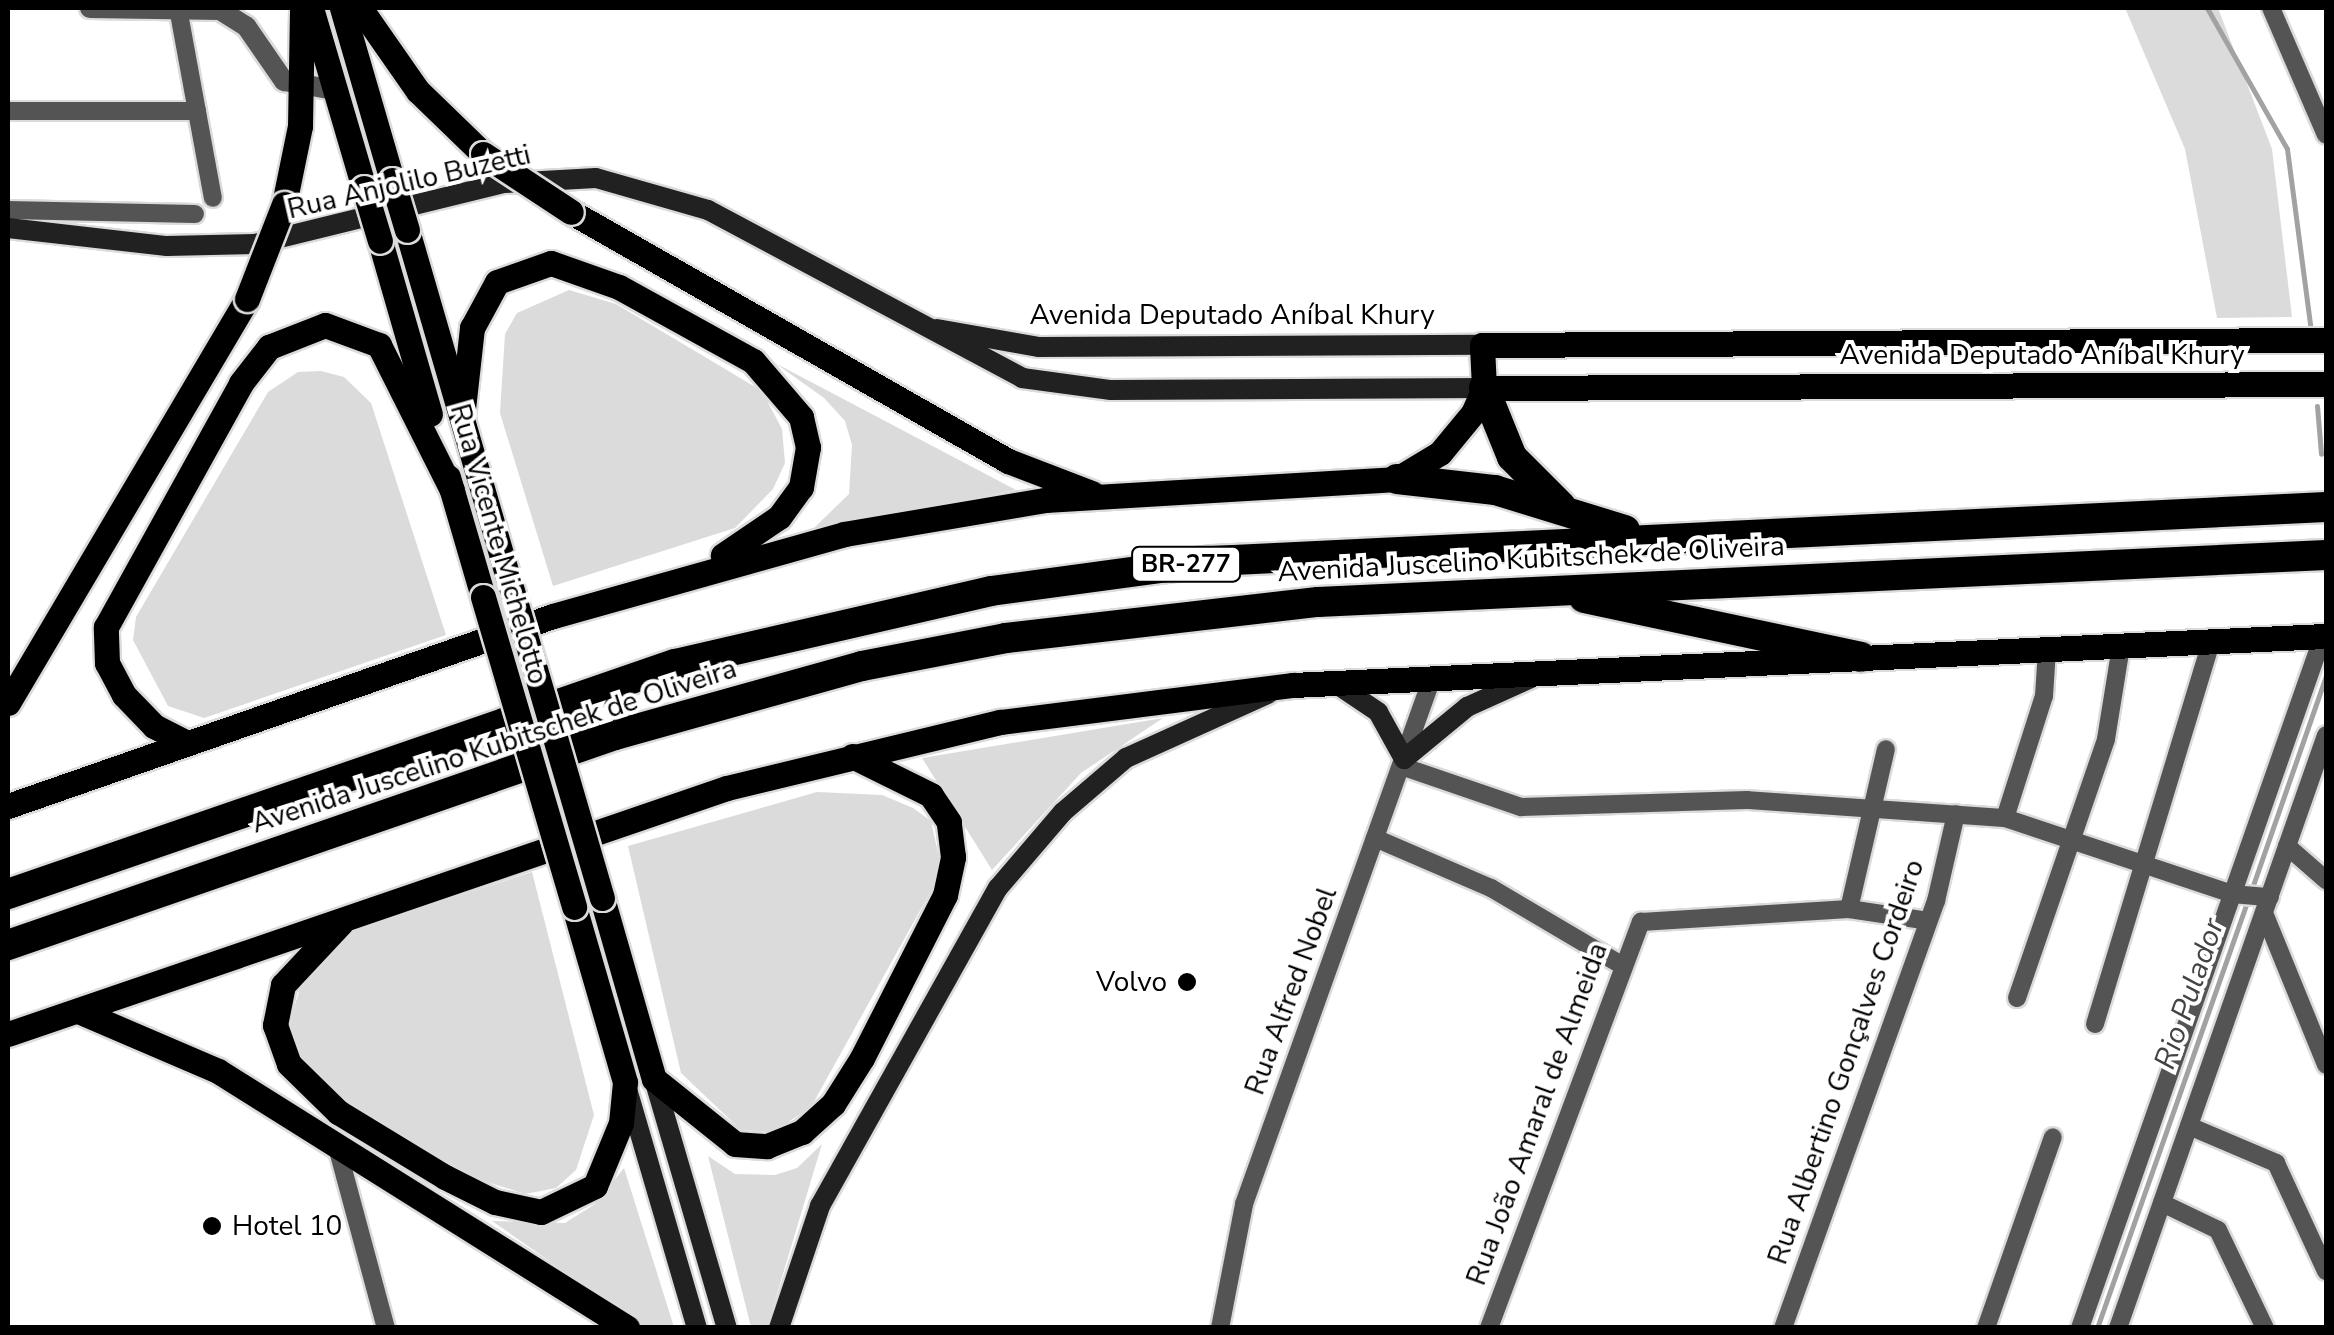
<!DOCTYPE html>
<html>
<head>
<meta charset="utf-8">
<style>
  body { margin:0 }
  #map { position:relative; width:2334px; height:1335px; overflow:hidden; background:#fff; font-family:"Nunito Sans",sans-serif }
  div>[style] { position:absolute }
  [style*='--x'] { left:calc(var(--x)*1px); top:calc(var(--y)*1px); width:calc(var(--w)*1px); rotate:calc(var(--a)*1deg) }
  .green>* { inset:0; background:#dbdbdb }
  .stream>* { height:5px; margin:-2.5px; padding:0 2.5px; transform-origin:2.5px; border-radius:2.5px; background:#a2a2a2 }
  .roads { filter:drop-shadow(2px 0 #dbdbdb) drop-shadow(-2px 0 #dbdbdb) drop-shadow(0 2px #dbdbdb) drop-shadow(0 -2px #dbdbdb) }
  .minor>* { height:18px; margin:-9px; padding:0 9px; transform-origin:9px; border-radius:9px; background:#545454 }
  .tertiary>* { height:20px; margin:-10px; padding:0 10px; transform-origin:10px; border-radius:10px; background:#545454 }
  .secondary>* { height:20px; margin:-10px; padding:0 10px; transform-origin:10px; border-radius:10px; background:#212121 }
  .primary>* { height:25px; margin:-12.5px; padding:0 12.5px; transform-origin:12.5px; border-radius:12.5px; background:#000 }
  .motorway>* { height:30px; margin:-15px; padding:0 15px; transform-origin:15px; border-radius:15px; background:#000 }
  .bridges { filter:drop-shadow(2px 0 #dbdbdb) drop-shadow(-2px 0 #dbdbdb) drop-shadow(0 2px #dbdbdb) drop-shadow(0 -2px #dbdbdb) }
  .primary-bridge>* { height:25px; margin:-12.5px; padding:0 12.5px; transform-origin:12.5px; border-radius:12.5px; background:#000 }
  .dots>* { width:28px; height:28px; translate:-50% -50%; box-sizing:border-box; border:5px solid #fff; border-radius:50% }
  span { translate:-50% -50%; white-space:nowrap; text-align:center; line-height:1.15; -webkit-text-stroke:8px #fff; paint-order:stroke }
  .shield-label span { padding:2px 8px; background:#fff; border:2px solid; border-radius:8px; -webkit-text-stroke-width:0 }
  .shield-label { font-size:25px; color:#000; font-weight:700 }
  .street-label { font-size:28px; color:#000 }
  .poi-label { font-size:28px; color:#000 }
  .right { translate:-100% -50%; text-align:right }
  .left { translate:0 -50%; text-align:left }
  .water-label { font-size:30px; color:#434343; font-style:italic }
  .frame { position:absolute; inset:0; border:10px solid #000; pointer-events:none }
</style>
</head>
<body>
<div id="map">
  <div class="green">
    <i style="clip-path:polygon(2125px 8px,2218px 8px,2272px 149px,2292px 317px,2217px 318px,2185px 149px)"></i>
    <i style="clip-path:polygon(569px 290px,616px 304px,762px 391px,782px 429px,785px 463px,773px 489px,735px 528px,553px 586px,500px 413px,505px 334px,517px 313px)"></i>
    <i style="clip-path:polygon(775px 363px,1016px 490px,814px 528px,849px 494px,852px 445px,845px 421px,824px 398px)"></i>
    <i style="clip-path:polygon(321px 371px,344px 377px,371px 403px,446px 635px,204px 718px,168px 706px,133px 640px,136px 617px,268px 392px,298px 372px)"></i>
    <i style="clip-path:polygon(1163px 718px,1081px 773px,992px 870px,922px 758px)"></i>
    <i style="clip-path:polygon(817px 792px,882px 795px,913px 808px,931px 821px,942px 871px,811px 1107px,773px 1132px,741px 1130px,681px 1073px,628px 846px)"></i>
    <i style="clip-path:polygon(532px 872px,594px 1115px,576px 1170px,556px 1188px,525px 1194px,481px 1180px,347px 1106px,314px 1081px,288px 1028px,304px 975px,357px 929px)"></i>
    <i style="clip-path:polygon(822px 1144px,767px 1327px,751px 1327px,708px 1156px,735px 1174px,775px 1175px,797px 1168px)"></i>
    <i style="clip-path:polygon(624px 1168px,674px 1327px,644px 1327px,492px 1221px,565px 1223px,595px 1204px)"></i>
  </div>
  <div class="stream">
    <i style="--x:2207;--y:8;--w:162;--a:60.4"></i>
    <i style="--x:2287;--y:149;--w:177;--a:82.5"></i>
    <i style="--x:2317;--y:406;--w:48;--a:85.2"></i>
    <i style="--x:2251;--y:891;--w:228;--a:-70.8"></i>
    <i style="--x:2097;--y:1328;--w:453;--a:-70.6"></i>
  </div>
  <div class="roads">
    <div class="minor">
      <i style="--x:178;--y:8;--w:193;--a:79.6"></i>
      <i style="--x:2271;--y:8;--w:138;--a:66.6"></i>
      <i style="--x:8;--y:111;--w:189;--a:0"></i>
      <i style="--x:8;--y:210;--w:187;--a:1.2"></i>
      <i style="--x:1401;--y:766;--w:127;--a:18.9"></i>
      <i style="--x:1521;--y:807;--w:226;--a:-1.8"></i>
      <i style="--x:1747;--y:800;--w:259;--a:4"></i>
      <i style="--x:2005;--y:818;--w:239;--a:18.5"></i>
      <i style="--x:2232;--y:894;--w:38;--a:5"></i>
      <i style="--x:2005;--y:818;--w:128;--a:-72.3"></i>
      <i style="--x:2044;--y:696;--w:47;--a:-86.3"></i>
      <i style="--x:1375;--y:838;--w:126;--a:23.3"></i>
      <i style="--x:1491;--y:888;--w:151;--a:30.6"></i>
      <i style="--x:2287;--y:846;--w:52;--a:41.1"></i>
      <i style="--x:1849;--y:909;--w:164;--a:-77"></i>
      <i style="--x:2264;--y:913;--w:164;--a:67.8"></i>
      <i style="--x:2017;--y:998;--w:274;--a:-71"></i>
      <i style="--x:2106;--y:739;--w:94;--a:-80.8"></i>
      <i style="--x:2095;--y:1024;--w:400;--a:-73.1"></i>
      <i style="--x:2189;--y:1126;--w:95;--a:23"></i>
      <i style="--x:2276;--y:1163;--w:119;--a:65.2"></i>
      <i style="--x:336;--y:1143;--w:192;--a:74.9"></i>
      <i style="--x:2162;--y:1203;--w:62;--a:25.7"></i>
      <i style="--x:2218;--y:1230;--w:109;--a:64.4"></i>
      <i style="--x:1220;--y:1328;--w:126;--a:-79"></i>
      <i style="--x:1244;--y:1204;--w:559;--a:-70.33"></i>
      <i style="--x:1489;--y:1328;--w:434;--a:-69.5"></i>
      <i style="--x:1641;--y:922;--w:208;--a:-3.6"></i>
      <i style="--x:1849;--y:909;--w:80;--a:8.6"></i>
      <i style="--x:1783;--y:1328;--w:454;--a:-70.3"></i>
      <i style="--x:1936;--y:901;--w:89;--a:-77.1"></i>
      <i style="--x:1986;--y:1328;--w:202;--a:-70.7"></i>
      <i style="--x:2080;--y:1328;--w:733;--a:-70.65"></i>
      <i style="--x:2118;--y:1328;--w:628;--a:-70.67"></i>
    </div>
    <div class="tertiary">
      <i style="--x:90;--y:8;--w:130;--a:0.9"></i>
      <i style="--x:220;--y:10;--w:31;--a:32"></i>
      <i style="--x:246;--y:26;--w:67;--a:55.4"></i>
      <i style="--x:284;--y:81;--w:52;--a:10"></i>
    </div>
    <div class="secondary">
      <i style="--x:8;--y:228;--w:160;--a:6.5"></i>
      <i style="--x:167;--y:246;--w:88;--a:-1.3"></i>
      <i style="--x:255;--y:244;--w:256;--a:-13.8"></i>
      <i style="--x:504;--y:183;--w:92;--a:-3.1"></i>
      <i style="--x:596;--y:178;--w:116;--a:15.9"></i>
      <i style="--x:708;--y:210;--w:356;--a:28.1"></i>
      <i style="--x:1022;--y:378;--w:90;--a:7.7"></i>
      <i style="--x:1111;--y:390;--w:373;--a:-0.3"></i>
      <i style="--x:937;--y:329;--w:104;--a:10"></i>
      <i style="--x:1039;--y:347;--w:443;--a:-0.3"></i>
      <i style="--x:1335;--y:683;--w:52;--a:34"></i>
      <i style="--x:1378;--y:712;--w:54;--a:61"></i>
      <i style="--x:1404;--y:759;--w:82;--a:-39.5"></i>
      <i style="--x:1467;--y:707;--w:70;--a:-24.4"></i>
      <i style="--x:654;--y:1079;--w:259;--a:73.7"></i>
      <i style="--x:627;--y:1089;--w:249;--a:73.7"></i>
      <i style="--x:779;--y:1328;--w:129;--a:-71.4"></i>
      <i style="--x:820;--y:1206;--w:364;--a:-60.8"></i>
      <i style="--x:998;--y:888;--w:100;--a:-49.5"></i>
      <i style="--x:1063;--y:812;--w:83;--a:-40.6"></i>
      <i style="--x:1126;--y:758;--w:156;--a:-24.3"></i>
    </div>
    <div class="primary">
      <i style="--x:311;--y:8;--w:188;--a:73.6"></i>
      <i style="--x:342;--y:8;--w:179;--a:73.8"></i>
      <i style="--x:360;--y:8;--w:101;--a:55.1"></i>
      <i style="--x:418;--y:91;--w:91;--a:44.1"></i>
      <i style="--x:284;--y:204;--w:80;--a:-78.4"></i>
      <i style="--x:300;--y:126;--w:118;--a:-89"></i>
      <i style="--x:571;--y:212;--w:503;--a:29.67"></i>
      <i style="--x:1008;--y:461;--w:90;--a:20.9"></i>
      <i style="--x:407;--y:230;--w:372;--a:73.8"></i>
      <i style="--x:380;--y:241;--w:180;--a:73.9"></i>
      <i style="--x:1484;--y:388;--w:842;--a:-0.27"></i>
      <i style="--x:462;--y:418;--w:91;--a:-83.7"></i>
      <i style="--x:472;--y:328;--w:52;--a:-61.5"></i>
      <i style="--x:497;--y:282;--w:57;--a:-19.4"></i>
      <i style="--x:551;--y:263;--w:72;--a:19.4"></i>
      <i style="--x:619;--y:287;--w:153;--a:28.9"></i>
      <i style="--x:753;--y:361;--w:74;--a:49.4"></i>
      <i style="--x:801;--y:417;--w:31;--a:77"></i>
      <i style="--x:808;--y:447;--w:41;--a:99.9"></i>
      <i style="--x:801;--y:487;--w:37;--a:126"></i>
      <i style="--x:779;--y:517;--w:68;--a:145.8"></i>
      <i style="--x:448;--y:477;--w:125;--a:73.7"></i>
      <i style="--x:8;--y:703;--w:469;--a:-59.4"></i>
      <i style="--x:187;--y:743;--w:37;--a:-153"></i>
      <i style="--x:154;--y:726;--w:43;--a:-134.1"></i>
      <i style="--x:124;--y:695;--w:36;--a:-118"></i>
      <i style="--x:107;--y:663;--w:36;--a:-92"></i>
      <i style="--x:106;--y:627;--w:279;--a:-61"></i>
      <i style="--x:241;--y:383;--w:46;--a:-52.1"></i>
      <i style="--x:269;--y:347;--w:60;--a:-21.4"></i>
      <i style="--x:325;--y:325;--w:58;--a:20.3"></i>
      <i style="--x:379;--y:345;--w:162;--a:63.3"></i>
      <i style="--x:8;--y:806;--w:577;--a:-19.22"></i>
      <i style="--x:553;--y:616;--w:302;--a:-15.7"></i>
      <i style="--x:844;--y:534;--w:204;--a:-9.6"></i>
      <i style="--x:1045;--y:500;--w:353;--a:-3.4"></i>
      <i style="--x:1397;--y:479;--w:50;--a:-31.2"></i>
      <i style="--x:1440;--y:453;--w:52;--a:-50.5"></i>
      <i style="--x:1473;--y:413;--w:27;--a:-66"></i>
      <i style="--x:1484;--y:388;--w:43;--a:-92.7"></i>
      <i style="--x:1482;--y:345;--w:844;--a:-0.34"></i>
      <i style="--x:602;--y:898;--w:188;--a:74"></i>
      <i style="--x:654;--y:1079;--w:104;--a:38.7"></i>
      <i style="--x:735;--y:1144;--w:32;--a:4"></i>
      <i style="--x:767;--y:1146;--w:38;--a:-22"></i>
      <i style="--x:802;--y:1132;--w:42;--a:-42.1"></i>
      <i style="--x:833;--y:1104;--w:54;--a:-57.8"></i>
      <i style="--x:862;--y:1058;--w:183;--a:-63"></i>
      <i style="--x:945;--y:895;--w:39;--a:-78"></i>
      <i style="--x:953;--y:857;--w:35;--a:-97"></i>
      <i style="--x:949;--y:822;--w:32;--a:-124"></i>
      <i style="--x:931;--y:795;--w:88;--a:-153.7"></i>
      <i style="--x:341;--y:923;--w:85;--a:133.1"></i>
      <i style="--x:283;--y:985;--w:41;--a:101.3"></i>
      <i style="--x:275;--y:1025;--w:41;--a:70.3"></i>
      <i style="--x:289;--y:1064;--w:69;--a:44.4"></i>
      <i style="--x:338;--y:1112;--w:125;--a:31.3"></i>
      <i style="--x:445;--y:1177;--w:56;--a:26.6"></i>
      <i style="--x:495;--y:1202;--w:47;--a:12.3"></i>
      <i style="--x:541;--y:1212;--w:60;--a:-25.7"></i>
      <i style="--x:595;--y:1186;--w:68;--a:-67.6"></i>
      <i style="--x:621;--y:1123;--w:41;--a:-84.4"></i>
      <i style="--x:625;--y:1082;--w:182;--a:-106.2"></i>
      <i style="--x:78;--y:1011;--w:152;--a:23.2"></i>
      <i style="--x:218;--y:1071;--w:483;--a:32.1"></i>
      <i style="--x:8;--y:1034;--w:760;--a:-18.89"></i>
      <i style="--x:727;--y:788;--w:281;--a:-13.6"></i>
      <i style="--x:1000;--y:722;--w:295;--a:-7.2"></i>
      <i style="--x:1293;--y:685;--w:1034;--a:-2.72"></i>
    </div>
    <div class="motorway">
      <i style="--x:1484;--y:388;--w:74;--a:67.9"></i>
      <i style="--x:1512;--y:457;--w:69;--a:45"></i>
      <i style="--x:1397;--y:479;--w:99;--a:6.4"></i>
      <i style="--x:1495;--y:490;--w:136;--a:17.1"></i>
      <i style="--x:1584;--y:598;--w:283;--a:12"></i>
      <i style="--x:8;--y:894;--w:706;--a:-19.03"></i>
      <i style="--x:675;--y:664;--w:324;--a:-13"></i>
      <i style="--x:991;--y:591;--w:224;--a:-7.7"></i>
      <i style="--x:1213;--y:561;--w:1114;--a:-2.78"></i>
      <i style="--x:8;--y:945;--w:642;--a:-19.08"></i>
      <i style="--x:615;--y:735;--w:256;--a:-15.6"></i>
      <i style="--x:862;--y:666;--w:147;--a:-11"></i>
      <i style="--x:1006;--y:638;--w:314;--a:-6.6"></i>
      <i style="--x:1318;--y:602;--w:1009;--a:-2.67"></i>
    </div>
  </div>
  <div class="bridges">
    <div class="primary-bridge">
      <i style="--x:483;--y:154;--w:105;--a:33.4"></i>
      <i style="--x:392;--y:180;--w:52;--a:73.3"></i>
      <i style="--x:364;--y:188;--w:55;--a:73.2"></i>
      <i style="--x:247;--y:299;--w:102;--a:-68.7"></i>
      <i style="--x:511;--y:587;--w:324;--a:73.7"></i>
      <i style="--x:483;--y:597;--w:323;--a:73.6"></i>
    </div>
  </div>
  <div class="dots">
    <i style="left:1187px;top:982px;background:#000"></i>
    <i style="left:212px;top:1226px;background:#000"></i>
  </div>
  <div class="shield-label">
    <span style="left:1186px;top:564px">BR-277</span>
  </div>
  <div class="street-label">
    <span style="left:409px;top:182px;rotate:-13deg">Rua Anjolilo Buzetti</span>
    <span style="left:1232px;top:315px">Avenida Deputado Aníbal Khury</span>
    <span style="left:2042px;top:355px">Avenida Deputado Aníbal Khury</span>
    <span style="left:499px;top:544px;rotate:74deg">Rua Vicente Michelotto</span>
    <span style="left:1531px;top:559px;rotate:-3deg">Avenida Juscelino Kubitschek de Oliveira</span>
    <span style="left:494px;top:746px;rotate:-18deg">Avenida Juscelino Kubitschek de Oliveira</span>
    <span style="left:1291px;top:991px;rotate:-70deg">Rua Alfred Nobel</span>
    <span style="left:1846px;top:1062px;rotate:-71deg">Rua Albertino Gonçalves Cordeiro</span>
    <span style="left:1537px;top:1114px;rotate:-70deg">Rua João Amaral de Almeida</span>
  </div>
  <div class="poi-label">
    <span class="right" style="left:1167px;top:982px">Volvo</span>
    <span class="left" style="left:232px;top:1226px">Hotel 10</span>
  </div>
  <div class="water-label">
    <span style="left:2190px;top:994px;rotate:-71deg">Rio Pulador</span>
  </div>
  <div class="frame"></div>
</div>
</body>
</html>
